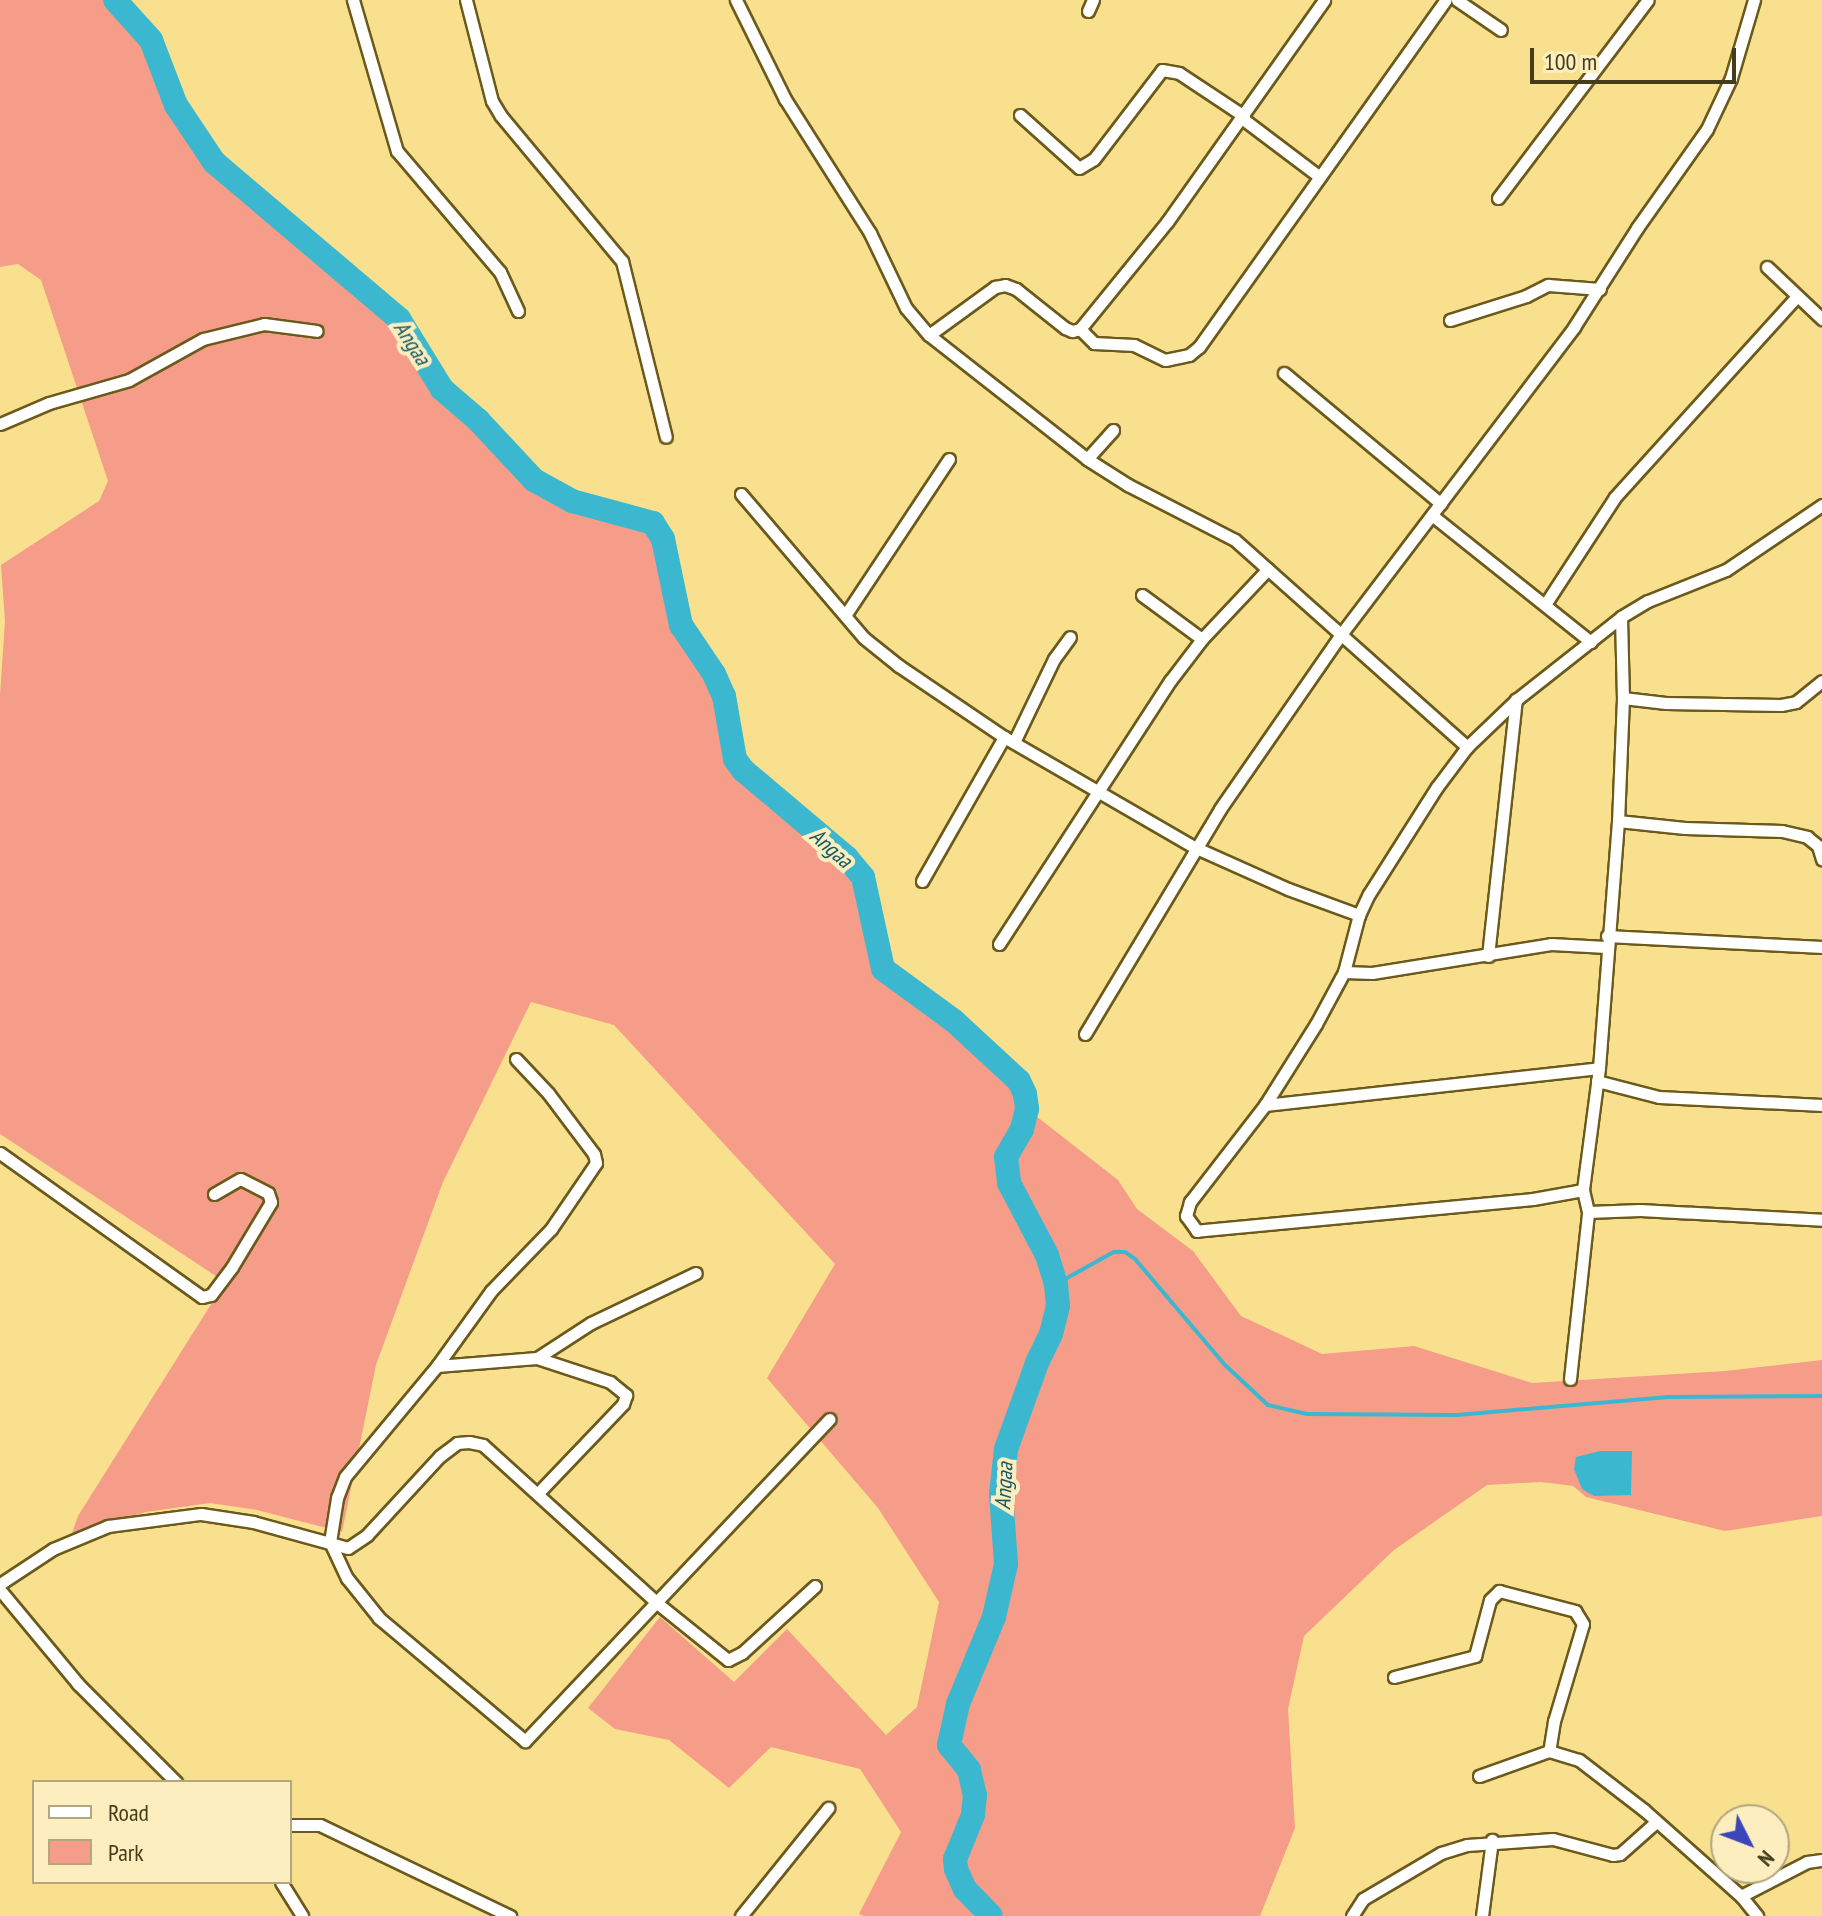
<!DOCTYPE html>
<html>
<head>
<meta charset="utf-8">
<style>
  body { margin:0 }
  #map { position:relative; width:1822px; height:1916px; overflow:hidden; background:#f8e08f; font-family:"PT Sans Narrow",sans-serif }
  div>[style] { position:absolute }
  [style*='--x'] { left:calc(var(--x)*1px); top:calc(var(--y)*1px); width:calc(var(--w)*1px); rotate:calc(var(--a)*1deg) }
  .green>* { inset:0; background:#f69d89 }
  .water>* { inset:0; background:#3bb8d0 }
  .stream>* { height:4px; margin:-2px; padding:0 2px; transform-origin:2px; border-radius:2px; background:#3bb8d0 }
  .river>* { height:24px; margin:-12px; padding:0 12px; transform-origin:12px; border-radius:12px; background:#3bb8d0 }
  .roads { filter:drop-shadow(2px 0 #6b5a1b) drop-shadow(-2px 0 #6b5a1b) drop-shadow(0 2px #6b5a1b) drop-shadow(0 -2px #6b5a1b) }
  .street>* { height:11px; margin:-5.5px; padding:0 5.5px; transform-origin:5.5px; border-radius:5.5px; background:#fff }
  span { translate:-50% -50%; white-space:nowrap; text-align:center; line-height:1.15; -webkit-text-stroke:8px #fceebf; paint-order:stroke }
  .water-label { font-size:22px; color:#165a67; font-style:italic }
  .legend { position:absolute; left:32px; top:1780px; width:260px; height:104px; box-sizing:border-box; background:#fceebf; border:2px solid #b3a77d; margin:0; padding:10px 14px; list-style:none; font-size:24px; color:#453c1a }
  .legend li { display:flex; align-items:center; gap:16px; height:40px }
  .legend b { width:40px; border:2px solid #b3a77d }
  .north { position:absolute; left:1710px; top:1804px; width:80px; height:80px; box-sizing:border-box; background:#fceebf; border:2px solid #b3a77d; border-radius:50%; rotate:132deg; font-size:22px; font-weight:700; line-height:32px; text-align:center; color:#453c1a }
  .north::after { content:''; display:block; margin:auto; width:28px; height:36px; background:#3c45b9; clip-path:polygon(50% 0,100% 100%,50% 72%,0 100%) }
  .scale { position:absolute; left:1530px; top:48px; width:206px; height:36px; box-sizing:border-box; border:4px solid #453c1a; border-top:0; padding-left:10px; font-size:24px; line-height:28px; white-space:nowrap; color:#453c1a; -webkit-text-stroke:6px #fceebf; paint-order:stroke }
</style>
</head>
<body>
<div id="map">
  <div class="green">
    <i style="clip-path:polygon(0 0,115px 0,151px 40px,176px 105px,214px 162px,399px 319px,442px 389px,478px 420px,534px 480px,572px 501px,653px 523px,663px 539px,681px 625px,714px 674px,724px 696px,735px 759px,757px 785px,847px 858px,863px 877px,883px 969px,954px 1021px,1019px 1081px,1027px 1109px,1118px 1180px,1137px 1209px,1193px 1251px,1241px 1316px,1322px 1354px,1414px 1346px,1532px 1383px,1725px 1371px,1822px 1360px,1822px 1516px,1725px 1531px,1586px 1497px,1573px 1486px,1541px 1482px,1487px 1485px,1394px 1550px,1304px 1636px,1288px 1709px,1295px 1828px,1260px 1916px,863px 1916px,859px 1914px,901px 1832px,860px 1769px,771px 1747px,729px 1788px,669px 1740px,615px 1729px,588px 1708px,660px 1617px,734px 1682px,787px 1629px,886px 1735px,917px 1707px,939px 1602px,878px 1508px,767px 1378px,835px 1264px,614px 1025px,531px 1002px,443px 1182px,376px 1365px,342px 1532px,257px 1510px,210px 1503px,146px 1512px,72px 1533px,78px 1516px,225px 1282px,0 1134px,0 695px,5px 621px,1px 565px,99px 501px,108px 481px,41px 280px,18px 264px,0 267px)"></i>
  </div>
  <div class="water">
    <i style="clip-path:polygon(1600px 1451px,1632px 1451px,1631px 1495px,1594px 1496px,1582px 1489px,1574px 1469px,1576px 1457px)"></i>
  </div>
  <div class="stream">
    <i style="--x:1056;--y:1284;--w:66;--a:-28.9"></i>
    <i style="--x:1114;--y:1252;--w:11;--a:0"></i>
    <i style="--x:1125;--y:1252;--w:12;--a:35"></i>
    <i style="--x:1135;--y:1259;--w:139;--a:49.7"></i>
    <i style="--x:1225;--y:1365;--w:59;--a:42.9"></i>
    <i style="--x:1268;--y:1405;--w:40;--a:13"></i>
    <i style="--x:1307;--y:1414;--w:150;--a:0.4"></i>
    <i style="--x:1457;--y:1415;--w:212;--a:-4.9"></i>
    <i style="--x:1668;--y:1397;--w:154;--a:-0.4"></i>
  </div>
  <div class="river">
    <i style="--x:115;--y:0;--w:54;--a:48"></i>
    <i style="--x:151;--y:40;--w:70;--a:69"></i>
    <i style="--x:176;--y:105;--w:69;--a:56.3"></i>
    <i style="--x:214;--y:162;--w:243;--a:40.3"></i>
    <i style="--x:399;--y:319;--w:82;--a:58.4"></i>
    <i style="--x:442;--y:389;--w:48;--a:40.7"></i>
    <i style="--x:478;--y:420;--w:82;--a:47"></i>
    <i style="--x:534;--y:480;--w:43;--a:28.9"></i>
    <i style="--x:572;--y:501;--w:84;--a:15.2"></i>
    <i style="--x:653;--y:523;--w:19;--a:58"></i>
    <i style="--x:663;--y:539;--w:88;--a:78.2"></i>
    <i style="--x:681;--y:625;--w:59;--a:56"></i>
    <i style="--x:714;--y:674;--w:24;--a:66"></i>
    <i style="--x:724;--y:696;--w:64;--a:80.1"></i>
    <i style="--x:735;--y:759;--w:14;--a:54"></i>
    <i style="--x:743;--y:770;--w:136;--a:40.2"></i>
    <i style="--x:847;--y:858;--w:25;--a:50"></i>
    <i style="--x:863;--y:877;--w:94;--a:77.7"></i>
    <i style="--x:883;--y:969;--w:88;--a:36.2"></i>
    <i style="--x:954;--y:1021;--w:88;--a:42.7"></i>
    <i style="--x:1019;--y:1081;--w:14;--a:65"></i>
    <i style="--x:1025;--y:1094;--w:15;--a:82"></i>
    <i style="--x:1027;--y:1109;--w:21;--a:104"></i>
    <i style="--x:1022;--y:1129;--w:32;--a:120"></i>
    <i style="--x:1006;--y:1157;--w:26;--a:83"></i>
    <i style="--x:1009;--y:1183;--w:81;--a:62.2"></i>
    <i style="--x:1047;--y:1255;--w:30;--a:73"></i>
    <i style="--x:1056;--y:1284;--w:22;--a:85"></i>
    <i style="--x:1058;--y:1306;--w:29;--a:104"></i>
    <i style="--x:1051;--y:1334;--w:32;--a:116"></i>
    <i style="--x:1037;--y:1363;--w:91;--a:109.8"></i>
    <i style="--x:1006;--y:1449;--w:45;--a:96.3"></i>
    <i style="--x:1001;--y:1494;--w:70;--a:85.9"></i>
    <i style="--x:1006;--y:1564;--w:54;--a:102.8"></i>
    <i style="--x:994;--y:1617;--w:94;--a:112.5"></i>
    <i style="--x:958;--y:1704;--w:42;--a:102.4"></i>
    <i style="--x:949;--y:1745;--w:32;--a:51"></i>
    <i style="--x:969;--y:1770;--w:26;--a:77"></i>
    <i style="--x:975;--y:1795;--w:20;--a:96"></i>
    <i style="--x:973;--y:1815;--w:48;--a:112.2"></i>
    <i style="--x:955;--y:1859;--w:10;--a:84"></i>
    <i style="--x:956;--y:1869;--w:22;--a:66"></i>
    <i style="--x:965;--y:1889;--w:37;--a:46"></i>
  </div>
  <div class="roads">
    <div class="street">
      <i style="--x:353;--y:0;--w:157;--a:73.8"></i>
      <i style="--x:397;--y:151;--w:159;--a:49.6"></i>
      <i style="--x:500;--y:272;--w:43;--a:65.2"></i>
      <i style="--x:466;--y:0;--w:104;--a:75.6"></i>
      <i style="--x:492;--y:101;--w:17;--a:59"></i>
      <i style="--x:501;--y:116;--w:189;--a:50.2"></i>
      <i style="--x:622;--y:261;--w:181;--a:76"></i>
      <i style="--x:736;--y:0;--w:110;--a:63.7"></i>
      <i style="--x:785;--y:99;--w:159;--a:57.6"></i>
      <i style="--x:870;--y:233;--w:83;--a:64.4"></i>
      <i style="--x:906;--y:308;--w:35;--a:50"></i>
      <i style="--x:929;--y:335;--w:201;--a:38.1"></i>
      <i style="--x:1087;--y:459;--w:49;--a:32.4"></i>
      <i style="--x:1128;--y:485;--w:120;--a:27.2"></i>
      <i style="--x:1235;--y:540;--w:311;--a:41.7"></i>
      <i style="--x:1457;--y:0;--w:53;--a:34.3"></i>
      <i style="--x:1088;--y:11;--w:12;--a:-66"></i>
      <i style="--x:1020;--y:115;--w:79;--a:41.9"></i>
      <i style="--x:1079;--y:168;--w:17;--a:-31"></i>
      <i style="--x:1094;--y:159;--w:112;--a:-52.6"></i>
      <i style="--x:1162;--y:70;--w:17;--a:10"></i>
      <i style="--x:1179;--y:73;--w:78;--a:33.5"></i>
      <i style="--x:1243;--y:119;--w:96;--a:37"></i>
      <i style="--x:1498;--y:198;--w:248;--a:-52.9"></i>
      <i style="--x:1767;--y:267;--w:76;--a:43.4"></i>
      <i style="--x:1450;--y:320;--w:80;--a:-17.5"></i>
      <i style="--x:1526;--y:296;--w:25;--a:-27"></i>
      <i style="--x:1548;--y:285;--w:52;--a:4.4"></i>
      <i style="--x:1080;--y:329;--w:20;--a:45"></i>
      <i style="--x:1094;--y:343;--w:40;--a:2.9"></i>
      <i style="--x:1134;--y:345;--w:34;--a:26"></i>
      <i style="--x:1165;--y:360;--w:25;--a:-12"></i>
      <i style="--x:1189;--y:355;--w:13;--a:-39"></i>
      <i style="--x:1199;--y:347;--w:426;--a:-54.6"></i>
      <i style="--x:929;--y:335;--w:82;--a:-36"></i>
      <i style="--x:995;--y:287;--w:10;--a:-11"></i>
      <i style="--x:1005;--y:285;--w:12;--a:20"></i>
      <i style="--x:1016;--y:289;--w:63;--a:38.5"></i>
      <i style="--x:1065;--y:328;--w:8;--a:23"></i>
      <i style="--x:1072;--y:331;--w:8;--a:-14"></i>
      <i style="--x:1080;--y:329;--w:138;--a:-50.9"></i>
      <i style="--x:1167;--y:222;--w:272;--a:-54.7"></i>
      <i style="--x:1284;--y:373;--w:204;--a:39.8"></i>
      <i style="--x:0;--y:424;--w:53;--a:-23.2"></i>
      <i style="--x:49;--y:403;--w:83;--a:-16"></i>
      <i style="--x:129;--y:380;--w:85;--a:-29"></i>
      <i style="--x:203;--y:339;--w:63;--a:-13.8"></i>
      <i style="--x:264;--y:324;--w:53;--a:7.5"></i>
      <i style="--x:1087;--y:459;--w:39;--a:-48"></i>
      <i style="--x:741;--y:494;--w:189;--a:49.5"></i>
      <i style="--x:864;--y:638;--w:45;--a:38.7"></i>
      <i style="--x:899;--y:666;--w:127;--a:34.1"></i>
      <i style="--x:1004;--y:737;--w:220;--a:30.1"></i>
      <i style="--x:1194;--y:847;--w:103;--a:24.1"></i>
      <i style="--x:1288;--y:889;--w:76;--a:20.1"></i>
      <i style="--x:1433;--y:516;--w:202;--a:38.6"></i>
      <i style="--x:1142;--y:595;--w:74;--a:36.3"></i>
      <i style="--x:1546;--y:603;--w:126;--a:-56.9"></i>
      <i style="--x:1615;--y:497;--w:271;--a:-47.8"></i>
      <i style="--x:846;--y:614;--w:186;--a:-56.4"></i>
      <i style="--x:1621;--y:617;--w:81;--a:88.6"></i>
      <i style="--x:1623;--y:698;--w:123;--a:92.3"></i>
      <i style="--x:1618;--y:821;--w:248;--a:94.4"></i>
      <i style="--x:1599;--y:1068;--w:123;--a:97.5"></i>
      <i style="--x:1583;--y:1190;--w:51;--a:169.8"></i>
      <i style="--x:1533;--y:1199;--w:338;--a:174.6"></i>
      <i style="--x:1197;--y:1231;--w:19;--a:-126"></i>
      <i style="--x:1186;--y:1216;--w:15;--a:-74"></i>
      <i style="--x:1190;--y:1202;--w:123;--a:-52.3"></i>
      <i style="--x:1265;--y:1105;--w:96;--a:-57.8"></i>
      <i style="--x:1316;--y:1024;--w:59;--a:-61.7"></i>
      <i style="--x:1344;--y:972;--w:59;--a:-75.3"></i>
      <i style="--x:1359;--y:915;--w:23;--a:-65"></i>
      <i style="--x:1369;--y:894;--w:127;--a:-57.6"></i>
      <i style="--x:1437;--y:787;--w:50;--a:-53.1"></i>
      <i style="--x:1467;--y:747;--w:68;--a:-43.8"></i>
      <i style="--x:1516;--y:700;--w:134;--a:-38.3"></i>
      <i style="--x:1621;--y:617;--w:31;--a:-31"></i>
      <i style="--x:1648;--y:601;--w:84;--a:-21.7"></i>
      <i style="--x:1726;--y:570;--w:116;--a:-34.1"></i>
      <i style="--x:1623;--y:698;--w:43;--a:6.6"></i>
      <i style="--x:1666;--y:703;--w:115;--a:1"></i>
      <i style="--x:1781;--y:705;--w:15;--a:-11"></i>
      <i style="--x:1796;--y:702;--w:33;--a:-39"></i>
      <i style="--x:1014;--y:742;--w:92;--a:-64.3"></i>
      <i style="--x:1054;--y:659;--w:27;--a:-54"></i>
      <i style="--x:1618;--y:821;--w:67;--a:6"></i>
      <i style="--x:1685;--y:828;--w:97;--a:1.8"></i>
      <i style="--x:1782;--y:831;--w:26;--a:13"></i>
      <i style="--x:1807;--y:837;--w:14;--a:39"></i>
      <i style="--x:1818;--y:846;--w:14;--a:73"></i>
      <i style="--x:922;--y:881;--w:166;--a:-60.3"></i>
      <i style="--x:1607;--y:936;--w:215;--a:2.9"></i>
      <i style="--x:999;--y:944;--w:314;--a:-57"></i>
      <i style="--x:1170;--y:681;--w:53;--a:-52.7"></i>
      <i style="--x:1202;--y:639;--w:96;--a:-46.7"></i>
      <i style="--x:1488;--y:956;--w:258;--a:-83.8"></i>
      <i style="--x:1344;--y:972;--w:28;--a:2"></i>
      <i style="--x:1372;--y:973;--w:181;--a:-9.2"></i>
      <i style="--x:1551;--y:944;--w:55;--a:3.1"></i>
      <i style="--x:1085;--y:1034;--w:262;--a:-59"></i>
      <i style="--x:1220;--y:809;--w:214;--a:-55.3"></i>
      <i style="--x:1342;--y:633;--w:384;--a:-52.8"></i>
      <i style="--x:1574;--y:327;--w:117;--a:-57.5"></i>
      <i style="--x:1637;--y:228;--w:121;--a:-54.7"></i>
      <i style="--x:1707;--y:129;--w:56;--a:-64.8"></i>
      <i style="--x:1731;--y:78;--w:81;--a:-73.6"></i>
      <i style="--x:516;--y:1059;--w:47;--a:46.7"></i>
      <i style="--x:548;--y:1093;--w:76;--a:53"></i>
      <i style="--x:594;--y:1154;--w:9;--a:77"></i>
      <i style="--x:596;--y:1163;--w:80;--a:124.3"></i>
      <i style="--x:551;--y:1229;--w:86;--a:134.1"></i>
      <i style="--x:491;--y:1291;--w:92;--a:125.8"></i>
      <i style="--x:437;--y:1366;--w:144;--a:129.7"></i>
      <i style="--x:345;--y:1477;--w:22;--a:111"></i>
      <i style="--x:337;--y:1498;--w:45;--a:99"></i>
      <i style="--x:330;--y:1542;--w:40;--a:65"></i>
      <i style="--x:347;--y:1578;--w:51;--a:51.3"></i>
      <i style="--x:379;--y:1618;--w:191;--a:40.1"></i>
      <i style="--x:525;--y:1741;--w:443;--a:-46.6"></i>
      <i style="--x:1597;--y:1081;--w:64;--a:14.5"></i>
      <i style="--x:1659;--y:1097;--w:163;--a:2.8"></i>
      <i style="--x:1265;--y:1105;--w:336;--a:-6.3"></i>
      <i style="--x:0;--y:1153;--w:248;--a:35.5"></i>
      <i style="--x:202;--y:1297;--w:9;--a:-13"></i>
      <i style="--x:211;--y:1295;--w:35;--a:-53"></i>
      <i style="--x:232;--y:1267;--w:76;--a:-59"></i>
      <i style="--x:271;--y:1202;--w:9;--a:-108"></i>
      <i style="--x:268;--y:1193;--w:31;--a:-153"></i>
      <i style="--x:240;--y:1179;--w:30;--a:150"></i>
      <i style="--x:1583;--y:1190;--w:23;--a:77"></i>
      <i style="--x:1588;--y:1212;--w:52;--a:-2.2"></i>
      <i style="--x:1640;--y:1210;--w:182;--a:3.1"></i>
      <i style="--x:537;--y:1358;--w:64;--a:-32.9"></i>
      <i style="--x:591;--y:1323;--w:116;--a:-25.5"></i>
      <i style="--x:437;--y:1366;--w:100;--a:-4.6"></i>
      <i style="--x:537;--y:1358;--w:77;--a:18.2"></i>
      <i style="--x:610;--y:1382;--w:21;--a:39"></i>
      <i style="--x:626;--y:1395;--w:9;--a:108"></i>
      <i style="--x:623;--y:1404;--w:123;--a:133.7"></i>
      <i style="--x:1570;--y:1379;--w:168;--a:-83.8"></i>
      <i style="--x:0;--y:1584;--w:64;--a:-33.4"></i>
      <i style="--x:53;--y:1549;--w:60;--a:-22.7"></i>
      <i style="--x:108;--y:1526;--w:94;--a:-7.4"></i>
      <i style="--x:201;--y:1514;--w:53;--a:8.7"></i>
      <i style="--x:253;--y:1522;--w:98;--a:15.3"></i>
      <i style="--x:348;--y:1548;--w:23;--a:-34"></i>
      <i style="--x:367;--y:1535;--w:108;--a:-47.3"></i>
      <i style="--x:440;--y:1456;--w:21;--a:-37"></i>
      <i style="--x:457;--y:1443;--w:12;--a:-5"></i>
      <i style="--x:469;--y:1442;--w:14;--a:12"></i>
      <i style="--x:483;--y:1445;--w:235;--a:42.2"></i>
      <i style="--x:657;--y:1603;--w:91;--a:38.8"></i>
      <i style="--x:728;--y:1660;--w:16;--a:-27"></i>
      <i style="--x:742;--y:1653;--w:99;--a:-42.5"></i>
      <i style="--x:0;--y:1590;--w:122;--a:50.3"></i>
      <i style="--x:78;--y:1684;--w:139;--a:45"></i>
      <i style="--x:1394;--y:1677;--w:84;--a:-14.5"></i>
      <i style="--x:1475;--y:1656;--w:58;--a:-75"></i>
      <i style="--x:1490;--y:1600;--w:13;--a:-45"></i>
      <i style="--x:1499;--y:1591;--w:79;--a:14.7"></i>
      <i style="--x:1575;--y:1611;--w:15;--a:58"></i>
      <i style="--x:1583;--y:1624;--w:101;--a:106.6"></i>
      <i style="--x:1554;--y:1721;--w:30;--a:99"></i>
      <i style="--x:1479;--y:1776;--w:74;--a:-19.7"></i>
      <i style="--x:1549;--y:1751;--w:31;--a:17"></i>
      <i style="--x:1579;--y:1760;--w:82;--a:37.6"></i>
      <i style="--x:1644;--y:1810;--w:130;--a:41.6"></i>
      <i style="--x:1741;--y:1896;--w:26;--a:51"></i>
      <i style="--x:290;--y:1825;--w:30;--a:0"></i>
      <i style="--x:320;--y:1825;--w:211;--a:25.6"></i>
      <i style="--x:281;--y:1882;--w:40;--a:58"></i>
      <i style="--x:1741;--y:1896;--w:74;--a:-27.3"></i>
      <i style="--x:1807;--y:1862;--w:15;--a:-8"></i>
      <i style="--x:741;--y:1916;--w:139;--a:-51.1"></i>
      <i style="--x:1352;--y:1916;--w:20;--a:-57"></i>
      <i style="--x:1363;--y:1899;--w:91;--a:-30.5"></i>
      <i style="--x:1441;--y:1853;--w:27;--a:-17"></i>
      <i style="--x:1467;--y:1845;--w:86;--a:-4"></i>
      <i style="--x:1553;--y:1839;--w:62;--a:14.9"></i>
      <i style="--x:1613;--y:1855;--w:7;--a:-8"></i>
      <i style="--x:1620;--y:1854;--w:48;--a:-41.6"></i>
      <i style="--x:1482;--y:1916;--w:77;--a:-82.5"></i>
    </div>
  </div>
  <div class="water-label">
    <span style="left:412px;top:343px;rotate:57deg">Angaa</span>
    <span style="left:831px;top:848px;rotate:41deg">Angaa</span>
    <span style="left:1004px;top:1486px;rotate:-87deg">Angaa</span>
  </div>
  <ul class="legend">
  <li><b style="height:10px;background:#fff"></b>Road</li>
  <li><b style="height:22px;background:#f69d89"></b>Park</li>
  </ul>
  <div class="north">N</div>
  <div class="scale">100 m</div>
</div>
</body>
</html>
